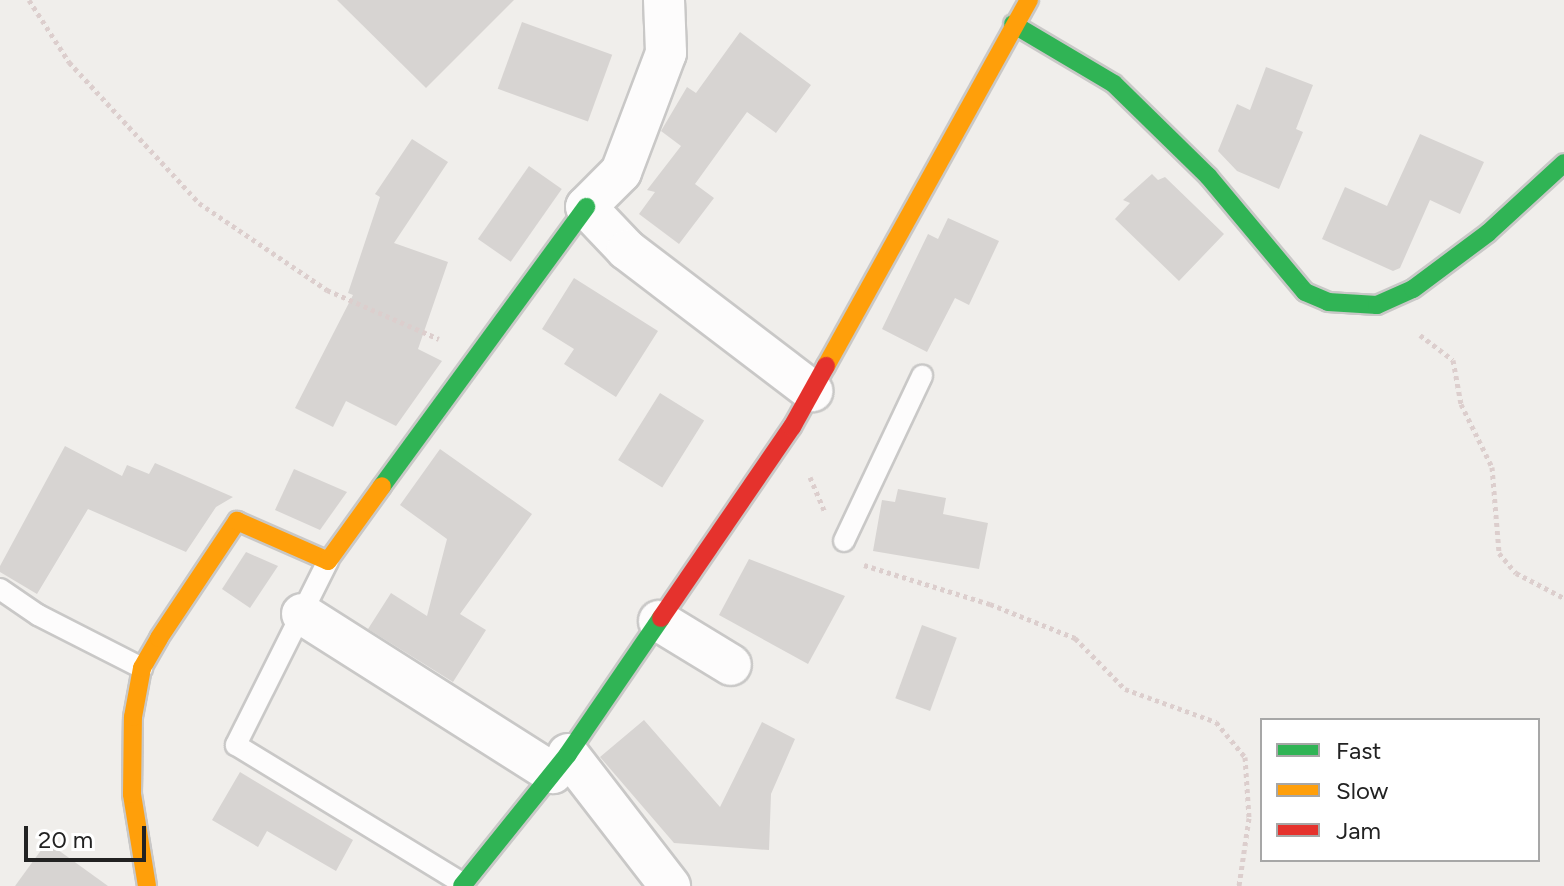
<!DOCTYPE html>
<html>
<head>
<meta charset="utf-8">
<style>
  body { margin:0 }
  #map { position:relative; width:1564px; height:886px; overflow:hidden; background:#f0eeeb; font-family:Figtree,sans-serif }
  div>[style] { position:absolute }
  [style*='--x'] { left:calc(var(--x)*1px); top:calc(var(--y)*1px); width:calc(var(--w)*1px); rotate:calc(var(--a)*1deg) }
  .building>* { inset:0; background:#d7d4d2; transform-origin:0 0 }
  .path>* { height:5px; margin-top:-2.5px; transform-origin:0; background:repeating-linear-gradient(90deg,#dccecd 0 4px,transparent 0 8px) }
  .roads { filter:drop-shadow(2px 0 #c9c8c7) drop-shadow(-2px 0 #c9c8c7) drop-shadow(0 2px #c9c8c7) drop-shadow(0 -2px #c9c8c7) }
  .lane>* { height:20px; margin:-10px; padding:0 10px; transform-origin:10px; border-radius:10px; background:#fdfcfc }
  .street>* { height:40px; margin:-20px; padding:0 20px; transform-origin:20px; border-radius:20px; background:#fdfcfc }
  .fast>* { height:18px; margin:-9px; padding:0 9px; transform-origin:9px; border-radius:9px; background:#30b455 }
  .slow>* { height:18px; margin:-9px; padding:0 9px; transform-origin:9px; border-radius:9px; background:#ff9f0a }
  .jam>* { height:18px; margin:-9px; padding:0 9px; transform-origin:9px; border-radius:9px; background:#e5322d }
  span { translate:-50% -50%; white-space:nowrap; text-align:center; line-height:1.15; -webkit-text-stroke:8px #fff; paint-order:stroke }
  .legend { position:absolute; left:1260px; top:718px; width:280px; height:144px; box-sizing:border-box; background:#fff; border:2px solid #a7a7a7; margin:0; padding:10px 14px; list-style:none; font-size:24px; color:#222 }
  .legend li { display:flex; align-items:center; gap:16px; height:40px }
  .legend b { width:40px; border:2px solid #a7a7a7 }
  .scale { position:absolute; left:24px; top:826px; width:122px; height:36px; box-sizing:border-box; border:4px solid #222; border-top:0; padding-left:10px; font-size:24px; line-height:28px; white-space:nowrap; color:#222; -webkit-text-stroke:6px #fff; paint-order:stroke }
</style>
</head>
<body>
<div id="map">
  <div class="building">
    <i style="clip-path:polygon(337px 0,514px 0,426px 88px)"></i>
    <i style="left:522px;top:22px;width:96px;height:71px;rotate:20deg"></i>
    <i style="clip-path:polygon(740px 32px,811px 85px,776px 133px,747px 112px,695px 184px,714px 198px,679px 244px,639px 214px,655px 192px,647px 190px,681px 146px,661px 131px,687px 87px,696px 93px)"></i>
    <i style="clip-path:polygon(1266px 67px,1313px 85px,1296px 129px,1303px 132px,1279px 189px,1237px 171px,1218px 151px,1237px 104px,1250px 110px)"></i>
    <i style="clip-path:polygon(1420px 134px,1484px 162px,1460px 214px,1430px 200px,1400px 268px,1393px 271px,1322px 239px,1345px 187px,1387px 206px)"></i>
    <i style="clip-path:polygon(412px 139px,448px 162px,394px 243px,448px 262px,418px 349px,442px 361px,396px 426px,346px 401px,333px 427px,295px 408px,353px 295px,348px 293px,380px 197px,375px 194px)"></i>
    <i style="left:529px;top:166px;width:40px;height:89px;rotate:35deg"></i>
    <i style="clip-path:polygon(1152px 174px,1158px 180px,1165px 177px,1224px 234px,1179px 281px,1115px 219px,1130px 203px,1123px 200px)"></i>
    <i style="clip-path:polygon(948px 218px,999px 241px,969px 305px,955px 298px,927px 352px,882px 329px,928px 234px,938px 239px)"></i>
    <i style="clip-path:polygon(574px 278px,658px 331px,616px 397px,564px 364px,574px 349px,542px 329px)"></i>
    <i style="left:660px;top:393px;width:52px;height:79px;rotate:32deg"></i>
    <i style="clip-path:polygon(65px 446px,122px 476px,127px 465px,149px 474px,155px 463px,233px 497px,216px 507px,186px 552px,88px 509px,37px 594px,0 572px,0 566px)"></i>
    <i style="clip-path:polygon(440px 449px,532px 514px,460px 614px,486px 630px,453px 682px,368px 629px,391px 593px,427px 616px,447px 539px,400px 505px)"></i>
    <i style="clip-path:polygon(294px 469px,347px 492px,320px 530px,275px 510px)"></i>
    <i style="clip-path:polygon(898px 489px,946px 498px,943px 514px,988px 523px,979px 569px,873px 551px,882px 500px,895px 502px)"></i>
    <i style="clip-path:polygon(246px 552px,278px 566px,250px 608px,222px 589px)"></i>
    <i style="clip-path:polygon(749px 559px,845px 596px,808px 664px,719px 615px)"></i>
    <i style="left:922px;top:625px;width:37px;height:78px;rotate:20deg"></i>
    <i style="clip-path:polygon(644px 720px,720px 807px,762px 722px,795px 739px,771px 794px,769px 850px,674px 843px,600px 757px)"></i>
    <i style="clip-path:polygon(240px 772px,353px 840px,336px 871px,267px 831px,258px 847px,212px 820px)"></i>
    <i style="clip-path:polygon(47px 842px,108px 886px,15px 886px)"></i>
  </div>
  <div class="path">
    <i style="--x:29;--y:0;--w:74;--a:57.2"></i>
    <i style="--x:69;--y:62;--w:192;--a:47.3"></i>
    <i style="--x:199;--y:203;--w:155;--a:34.2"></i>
    <i style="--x:327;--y:290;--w:122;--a:23.6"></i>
    <i style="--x:1420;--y:335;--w:41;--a:37.1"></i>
    <i style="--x:1453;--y:360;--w:45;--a:79.7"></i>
    <i style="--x:1461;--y:404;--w:70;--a:63.8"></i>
    <i style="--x:1492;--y:467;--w:86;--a:85.3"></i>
    <i style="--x:1499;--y:553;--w:26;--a:50"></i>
    <i style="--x:1516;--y:573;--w:54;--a:27.5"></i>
    <i style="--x:810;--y:477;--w:38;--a:67"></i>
    <i style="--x:864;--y:565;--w:132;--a:17.2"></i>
    <i style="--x:990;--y:604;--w:92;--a:21.8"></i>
    <i style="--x:1075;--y:638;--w:71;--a:45.6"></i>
    <i style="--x:1125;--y:689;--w:97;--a:19.9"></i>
    <i style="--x:1216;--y:722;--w:45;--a:50.4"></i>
    <i style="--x:1245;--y:757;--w:61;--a:86.2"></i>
    <i style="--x:1249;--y:818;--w:69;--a:98.4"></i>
  </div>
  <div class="roads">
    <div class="lane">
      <i style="--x:844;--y:541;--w:183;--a:-64.7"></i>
      <i style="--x:328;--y:561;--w:206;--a:116.6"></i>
      <i style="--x:236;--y:745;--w:267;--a:31.4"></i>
      <i style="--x:0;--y:589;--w:46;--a:34.4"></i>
      <i style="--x:38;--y:615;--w:117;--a:27"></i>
    </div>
    <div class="street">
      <i style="--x:664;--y:0;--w:53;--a:87.8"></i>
      <i style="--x:666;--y:53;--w:127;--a:110.7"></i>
      <i style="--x:621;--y:172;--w:49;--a:135"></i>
      <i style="--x:586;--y:207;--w:59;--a:46.4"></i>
      <i style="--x:627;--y:250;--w:233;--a:37.3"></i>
      <i style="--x:302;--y:614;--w:297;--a:32.4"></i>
      <i style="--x:659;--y:621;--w:84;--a:31.4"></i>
      <i style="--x:568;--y:754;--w:167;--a:52.3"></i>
    </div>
    <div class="fast">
      <i style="--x:1013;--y:24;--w:117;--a:30.7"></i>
      <i style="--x:1114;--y:84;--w:132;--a:44.4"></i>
      <i style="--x:1208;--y:176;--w:151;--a:50.1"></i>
      <i style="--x:1305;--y:292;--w:25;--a:23"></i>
      <i style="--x:1328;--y:302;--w:49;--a:3.5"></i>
      <i style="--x:1377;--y:305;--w:39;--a:-24"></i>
      <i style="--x:1413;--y:289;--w:94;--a:-36.7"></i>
      <i style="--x:1488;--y:233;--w:103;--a:-42.6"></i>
      <i style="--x:382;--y:486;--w:346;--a:-53.8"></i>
      <i style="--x:462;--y:886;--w:169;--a:-51.2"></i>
      <i style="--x:568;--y:754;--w:165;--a:-55.6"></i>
    </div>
    <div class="slow">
      <i style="--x:826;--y:366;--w:419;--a:-61"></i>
      <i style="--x:147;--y:886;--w:93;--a:-99.3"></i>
      <i style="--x:132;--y:794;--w:77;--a:-89.3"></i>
      <i style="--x:133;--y:717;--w:50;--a:-79.6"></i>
      <i style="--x:142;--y:668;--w:34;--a:-60"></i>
      <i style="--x:159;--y:638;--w:141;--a:-56.3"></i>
      <i style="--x:237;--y:521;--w:99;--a:23.7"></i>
      <i style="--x:328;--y:561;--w:92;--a:-54.2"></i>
    </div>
    <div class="jam">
      <i style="--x:661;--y:618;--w:232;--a:-55.6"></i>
      <i style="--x:792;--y:427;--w:70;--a:-60.9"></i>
    </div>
  </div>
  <ul class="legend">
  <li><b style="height:10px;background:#30b455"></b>Fast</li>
  <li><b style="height:10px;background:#ff9f0a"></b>Slow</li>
  <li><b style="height:10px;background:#e5322d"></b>Jam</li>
  </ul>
  <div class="scale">20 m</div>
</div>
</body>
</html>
